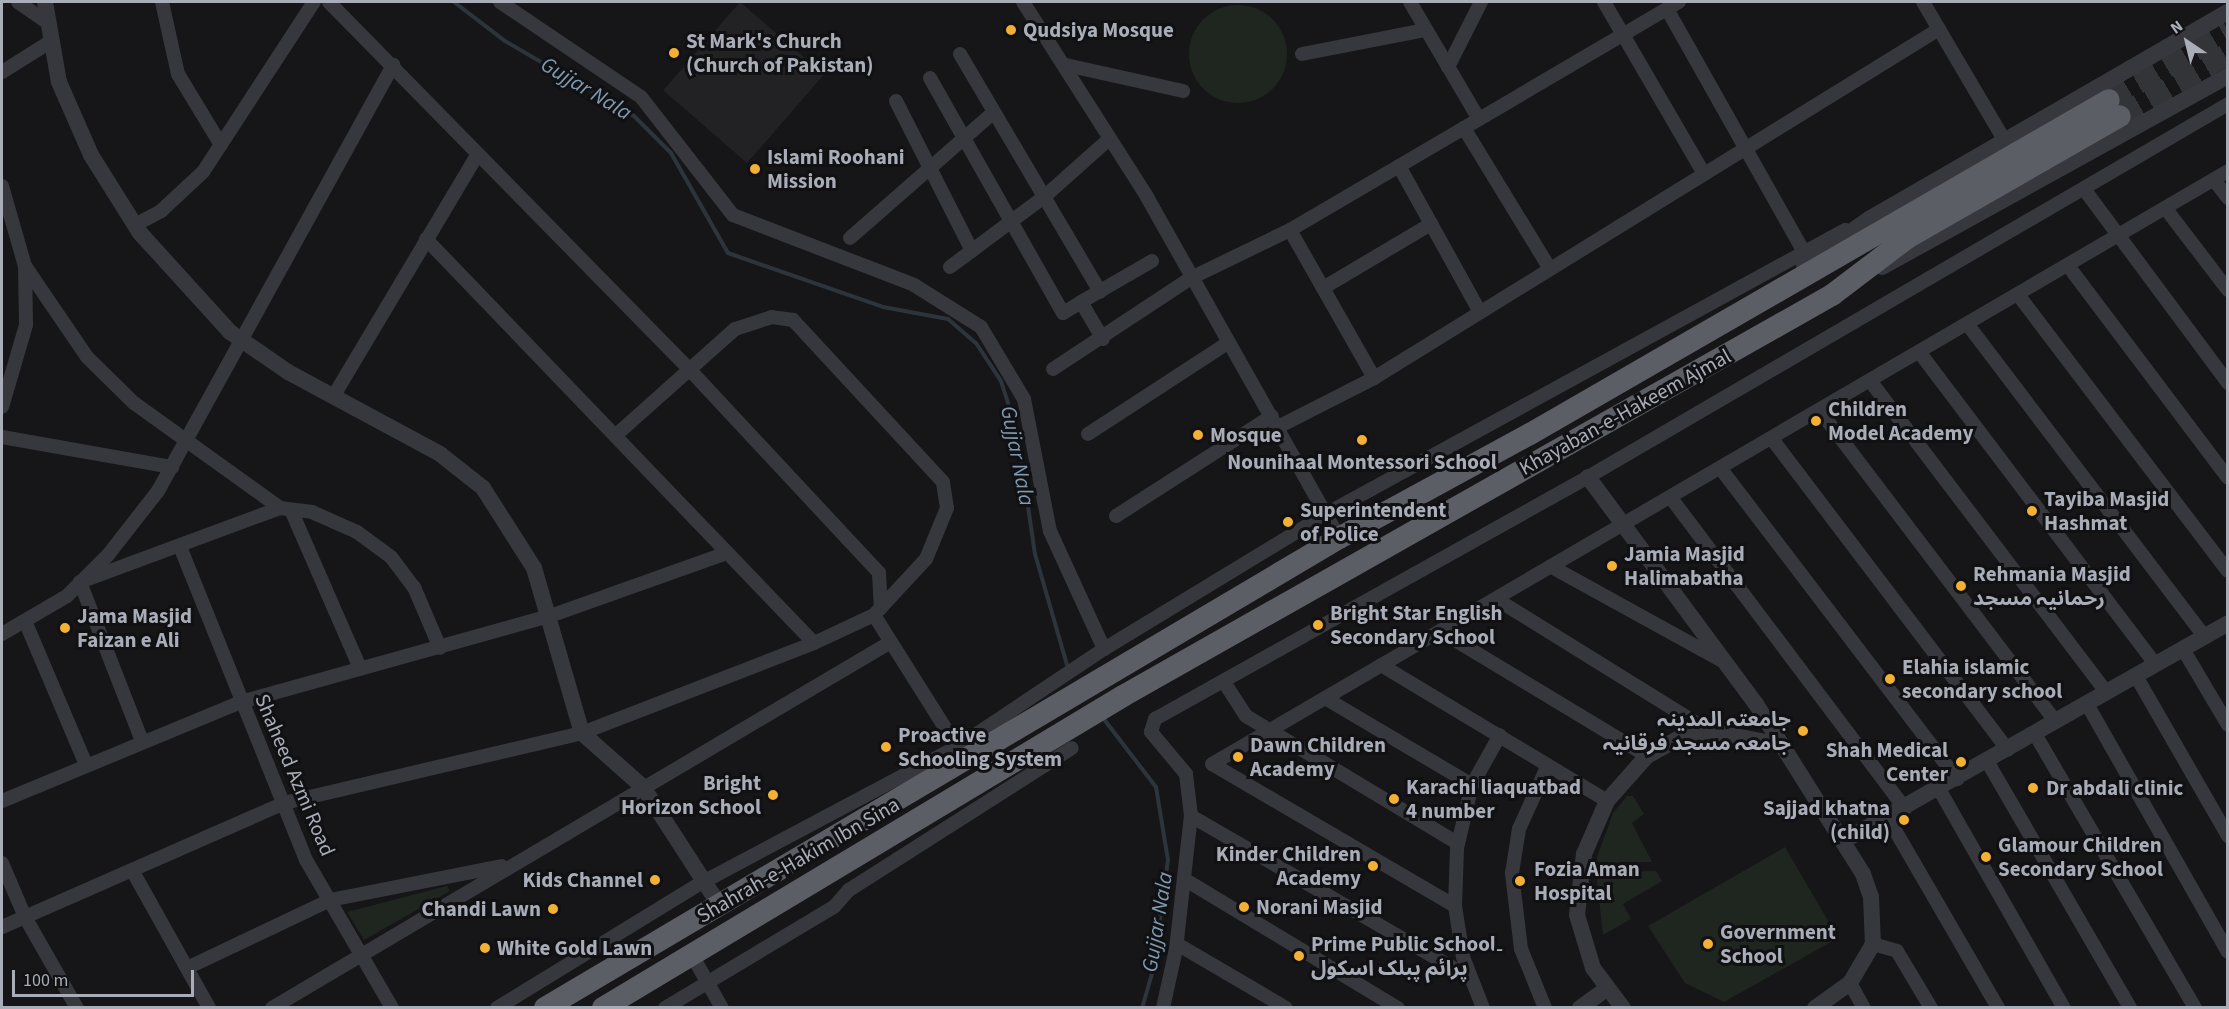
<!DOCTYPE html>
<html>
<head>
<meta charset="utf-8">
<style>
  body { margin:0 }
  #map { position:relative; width:2229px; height:1009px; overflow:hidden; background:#161618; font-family:"Source Sans 3","Noto Sans Arabic",sans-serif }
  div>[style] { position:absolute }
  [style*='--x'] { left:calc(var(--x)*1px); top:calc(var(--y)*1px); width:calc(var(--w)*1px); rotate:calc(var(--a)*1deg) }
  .built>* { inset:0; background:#222225; transform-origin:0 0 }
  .green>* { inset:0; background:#1e261f }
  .round { border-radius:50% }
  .stream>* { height:4px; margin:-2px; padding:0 2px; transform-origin:2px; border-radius:2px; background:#2c353c }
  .trunk-tunnel>* { height:22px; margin-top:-11px; transform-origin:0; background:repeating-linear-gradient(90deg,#333438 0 22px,transparent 0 33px) }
  .minor>* { height:14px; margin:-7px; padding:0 7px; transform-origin:7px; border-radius:7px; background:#37383d }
  .tertiary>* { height:16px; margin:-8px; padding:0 8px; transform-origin:8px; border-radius:8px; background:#37383d }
  .trunk>* { height:22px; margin:-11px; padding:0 11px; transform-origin:11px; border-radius:11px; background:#5b5e65 }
  .dots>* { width:16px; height:16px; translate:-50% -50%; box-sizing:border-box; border:3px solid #111113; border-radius:50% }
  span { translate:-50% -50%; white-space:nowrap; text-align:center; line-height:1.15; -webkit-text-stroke:6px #111113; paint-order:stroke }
  .poi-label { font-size:21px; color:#a8adb8; font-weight:700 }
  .left { translate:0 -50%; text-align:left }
  .right { translate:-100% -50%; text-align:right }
  .street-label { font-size:21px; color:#a8adb8 }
  .water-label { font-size:22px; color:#7f9bb3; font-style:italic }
  .frame { position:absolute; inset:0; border:3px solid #a8adb8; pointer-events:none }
  .north { position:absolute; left:2157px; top:12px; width:60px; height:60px; -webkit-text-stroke:4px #111113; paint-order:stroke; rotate:325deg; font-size:16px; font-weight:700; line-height:24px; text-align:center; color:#a8adb8 }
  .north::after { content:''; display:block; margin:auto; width:21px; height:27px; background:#a8adb8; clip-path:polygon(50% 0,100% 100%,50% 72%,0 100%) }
  .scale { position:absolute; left:12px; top:970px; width:182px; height:27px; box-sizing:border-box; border:3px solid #a8adb8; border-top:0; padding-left:8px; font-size:18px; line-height:21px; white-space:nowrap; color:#a8adb8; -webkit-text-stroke:4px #111113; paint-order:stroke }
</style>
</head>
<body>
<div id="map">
  <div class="built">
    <i style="left:740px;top:2px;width:111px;height:117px;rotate:41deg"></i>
  </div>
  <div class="green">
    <i class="round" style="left:1189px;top:5px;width:98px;height:98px"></i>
    <i style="clip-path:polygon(1627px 796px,1633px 796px,1644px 814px,1632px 823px,1652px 862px,1595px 863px,1613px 813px)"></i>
    <i style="clip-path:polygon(1785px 847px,1838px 938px,1724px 1002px,1685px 983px,1648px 926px)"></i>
    <i style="clip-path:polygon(1656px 871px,1662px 881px,1623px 904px,1631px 919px,1603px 935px,1596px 872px)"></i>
    <i style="clip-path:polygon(447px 886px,450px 891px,364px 940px,347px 912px)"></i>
  </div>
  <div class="stream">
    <i style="--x:454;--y:2;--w:64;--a:37.4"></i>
    <i style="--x:505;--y:41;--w:149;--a:30.2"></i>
    <i style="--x:634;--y:116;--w:52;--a:45"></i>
    <i style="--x:671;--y:153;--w:115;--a:60.3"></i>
    <i style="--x:728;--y:253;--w:164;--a:19.2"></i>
    <i style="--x:883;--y:307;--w:66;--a:10.5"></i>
    <i style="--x:948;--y:319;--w:37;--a:41"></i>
    <i style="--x:976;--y:343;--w:45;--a:56.7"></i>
    <i style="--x:1001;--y:381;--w:52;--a:72.3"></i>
    <i style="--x:1017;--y:431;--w:124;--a:81.7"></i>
    <i style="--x:1035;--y:554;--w:119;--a:73.9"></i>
    <i style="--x:1103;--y:718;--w:87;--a:52.5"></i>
    <i style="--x:1156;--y:787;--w:74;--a:80.7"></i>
    <i style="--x:1168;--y:860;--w:111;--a:97.8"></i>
    <i style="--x:1153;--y:970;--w:40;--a:106"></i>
  </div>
  <div class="trunk-tunnel">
    <i style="--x:2109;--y:100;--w:138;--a:-30.1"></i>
    <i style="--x:2120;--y:116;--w:125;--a:-29.9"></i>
  </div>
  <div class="minor">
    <i style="--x:18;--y:2;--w:38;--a:35"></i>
    <i style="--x:162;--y:2;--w:74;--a:77.5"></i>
    <i style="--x:178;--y:74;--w:83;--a:58.8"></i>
    <i style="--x:329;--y:2;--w:514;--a:45.55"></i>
    <i style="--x:689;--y:369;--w:279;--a:47"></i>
    <i style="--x:879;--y:573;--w:35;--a:87"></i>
    <i style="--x:500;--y:2;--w:170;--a:34"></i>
    <i style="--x:641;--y:97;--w:150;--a:52.1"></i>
    <i style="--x:733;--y:215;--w:194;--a:21.1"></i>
    <i style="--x:914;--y:285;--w:79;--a:32.1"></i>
    <i style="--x:981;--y:327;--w:84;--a:59.2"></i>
    <i style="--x:1024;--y:399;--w:135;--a:78.9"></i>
    <i style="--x:1050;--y:531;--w:130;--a:65.4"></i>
    <i style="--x:1023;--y:2;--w:231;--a:57.5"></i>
    <i style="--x:1147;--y:197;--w:391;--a:60.6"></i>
    <i style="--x:1410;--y:2;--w:136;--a:59.5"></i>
    <i style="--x:1604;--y:2;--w:199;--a:59.8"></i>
    <i style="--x:1923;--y:2;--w:161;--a:59.5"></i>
    <i style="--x:1667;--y:9;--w:285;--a:60.6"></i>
    <i style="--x:960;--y:54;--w:276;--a:59.5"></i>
    <i style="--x:1302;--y:54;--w:126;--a:-11"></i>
    <i style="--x:1066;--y:65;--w:120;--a:12.5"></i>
    <i style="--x:1448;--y:67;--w:73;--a:-63.1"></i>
    <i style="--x:2;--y:72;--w:57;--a:-32"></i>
    <i style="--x:930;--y:78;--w:270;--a:60.5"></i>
    <i style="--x:1063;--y:313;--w:21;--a:-31"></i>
    <i style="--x:896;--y:101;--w:168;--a:63.1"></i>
    <i style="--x:1464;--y:128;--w:165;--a:58.6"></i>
    <i style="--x:1399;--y:166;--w:167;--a:61"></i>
    <i style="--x:2214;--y:180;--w:23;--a:52"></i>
    <i style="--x:2;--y:186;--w:83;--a:74"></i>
    <i style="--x:25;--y:266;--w:59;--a:89"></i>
    <i style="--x:26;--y:325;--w:85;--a:106.3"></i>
    <i style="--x:2084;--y:189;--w:242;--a:53.4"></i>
    <i style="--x:2166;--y:209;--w:102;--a:52.6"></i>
    <i style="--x:135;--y:225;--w:30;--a:-28"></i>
    <i style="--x:161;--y:211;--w:57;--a:-42.9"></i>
    <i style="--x:203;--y:172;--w:203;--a:-56.9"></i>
    <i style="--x:1290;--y:230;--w:170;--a:60.4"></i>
    <i style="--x:850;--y:238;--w:191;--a:-41.2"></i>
    <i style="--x:426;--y:239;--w:560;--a:46.16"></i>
    <i style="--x:25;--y:266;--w:110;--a:55.7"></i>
    <i style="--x:87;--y:357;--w:66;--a:44.4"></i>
    <i style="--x:134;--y:403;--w:180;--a:35.7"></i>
    <i style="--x:950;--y:267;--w:117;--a:-36.7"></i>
    <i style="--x:1044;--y:197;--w:87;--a:-41.7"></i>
    <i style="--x:2069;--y:267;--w:264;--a:53"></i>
    <i style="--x:1323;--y:288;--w:126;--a:-30.7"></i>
    <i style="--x:2019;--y:296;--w:345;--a:52.8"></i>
    <i style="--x:1968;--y:325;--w:392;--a:52.8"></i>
    <i style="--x:1103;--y:339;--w:43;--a:-120.7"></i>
    <i style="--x:1081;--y:302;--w:82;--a:-30"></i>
    <i style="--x:1920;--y:353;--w:391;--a:52.9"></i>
    <i style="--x:1053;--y:369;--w:165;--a:-33.4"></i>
    <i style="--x:1191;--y:278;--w:110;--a:-25.9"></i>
    <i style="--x:1290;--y:230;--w:451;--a:-30.4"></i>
    <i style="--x:1871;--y:382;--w:390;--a:52.8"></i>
    <i style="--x:333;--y:397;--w:283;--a:-59.2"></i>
    <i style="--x:1820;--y:411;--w:390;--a:52.8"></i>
    <i style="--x:1278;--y:427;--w:108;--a:-27"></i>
    <i style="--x:1374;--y:378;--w:664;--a:-31.7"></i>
    <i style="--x:1088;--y:434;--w:168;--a:-33.1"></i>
    <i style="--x:2;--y:437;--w:173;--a:10"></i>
    <i style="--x:1772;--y:439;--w:390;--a:52.8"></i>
    <i style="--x:1721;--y:469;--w:390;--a:52.7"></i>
    <i style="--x:1671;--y:498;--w:389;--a:53"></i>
    <i style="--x:291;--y:510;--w:172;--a:66.4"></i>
    <i style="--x:1116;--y:516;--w:185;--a:-32.7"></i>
    <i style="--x:181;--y:549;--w:335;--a:68.1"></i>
    <i style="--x:306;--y:860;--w:171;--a:59.8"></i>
    <i style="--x:1552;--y:567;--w:196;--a:28.9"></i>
    <i style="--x:1496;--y:599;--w:251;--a:31.8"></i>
    <i style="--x:874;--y:615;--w:156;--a:57.8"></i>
    <i style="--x:25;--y:621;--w:156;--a:67"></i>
    <i style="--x:1440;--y:631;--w:242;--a:31.1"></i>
    <i style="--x:2;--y:634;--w:75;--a:-30.3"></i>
    <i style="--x:67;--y:596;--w:58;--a:-45"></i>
    <i style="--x:108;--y:555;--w:81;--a:-52"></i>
    <i style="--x:158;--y:491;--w:487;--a:-61.1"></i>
    <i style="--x:2183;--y:649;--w:88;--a:59.4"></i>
    <i style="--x:1381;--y:665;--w:264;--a:31"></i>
    <i style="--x:2136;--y:676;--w:185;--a:60.1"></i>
    <i style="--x:1224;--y:682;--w:40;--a:57.1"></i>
    <i style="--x:1246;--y:716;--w:246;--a:31"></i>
    <i style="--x:1325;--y:698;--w:171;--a:30.6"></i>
    <i style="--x:2087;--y:704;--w:285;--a:60.4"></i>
    <i style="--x:2035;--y:734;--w:317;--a:59.7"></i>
    <i style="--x:142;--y:741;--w:171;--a:-111.3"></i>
    <i style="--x:80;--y:582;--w:213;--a:-20.3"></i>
    <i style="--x:280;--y:508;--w:32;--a:7"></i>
    <i style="--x:312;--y:512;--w:49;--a:24"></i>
    <i style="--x:357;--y:532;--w:42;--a:36.3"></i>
    <i style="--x:391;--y:557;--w:38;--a:53"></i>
    <i style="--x:414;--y:587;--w:66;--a:66.9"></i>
    <i style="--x:1987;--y:761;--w:285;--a:59.9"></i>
    <i style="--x:1939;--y:789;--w:252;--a:60.3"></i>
    <i style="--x:2;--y:801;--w:259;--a:-22.5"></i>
    <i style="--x:241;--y:702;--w:321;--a:-15.6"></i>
    <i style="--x:550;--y:616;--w:188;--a:-19.6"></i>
    <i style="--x:1191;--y:816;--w:321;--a:30.1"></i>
    <i style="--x:1888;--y:818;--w:220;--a:59.9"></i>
    <i style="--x:2;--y:863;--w:59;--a:66.9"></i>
    <i style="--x:25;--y:917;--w:105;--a:60.3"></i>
    <i style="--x:132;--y:870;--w:158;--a:60.8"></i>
    <i style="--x:1184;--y:879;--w:250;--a:31.1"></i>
    <i style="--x:1455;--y:906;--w:281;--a:-149.7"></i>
    <i style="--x:1212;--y:764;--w:1176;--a:-30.27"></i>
    <i style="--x:2;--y:927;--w:308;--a:-23.7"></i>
    <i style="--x:284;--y:803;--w:306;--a:-13.2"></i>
    <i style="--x:582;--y:733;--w:249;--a:-21.2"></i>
    <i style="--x:814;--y:643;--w:66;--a:-25"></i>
    <i style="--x:874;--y:615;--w:76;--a:-47.1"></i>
    <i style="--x:926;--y:559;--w:55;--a:-67.6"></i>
    <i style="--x:947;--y:508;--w:26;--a:-99"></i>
    <i style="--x:943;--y:482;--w:221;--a:-132.8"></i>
    <i style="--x:793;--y:320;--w:21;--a:-172"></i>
    <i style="--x:772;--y:317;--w:39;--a:162"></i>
    <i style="--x:735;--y:329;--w:158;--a:138.3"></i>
    <i style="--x:1177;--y:944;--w:126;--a:30.4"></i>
    <i style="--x:1873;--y:944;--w:25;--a:16"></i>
    <i style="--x:1897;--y:951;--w:66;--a:59.2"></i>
    <i style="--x:692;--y:955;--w:61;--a:60.5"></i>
    <i style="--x:187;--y:968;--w:158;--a:-25.4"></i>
    <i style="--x:330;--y:900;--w:175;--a:-11.2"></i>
    <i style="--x:1850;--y:983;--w:29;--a:61"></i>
    <i style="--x:272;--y:1008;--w:717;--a:-30.61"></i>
    <i style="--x:497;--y:1008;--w:241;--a:-31.5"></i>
    <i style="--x:703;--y:882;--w:288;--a:-28"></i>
    <i style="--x:957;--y:747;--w:177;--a:-33.7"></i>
    <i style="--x:1104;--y:649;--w:260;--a:-31.3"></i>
    <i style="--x:1326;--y:514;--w:592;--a:-28.69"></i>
    <i style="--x:665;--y:1008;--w:197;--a:-30.9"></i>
    <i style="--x:834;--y:907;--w:23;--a:-49"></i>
    <i style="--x:849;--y:890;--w:264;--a:-32.5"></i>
    <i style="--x:1163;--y:1008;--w:60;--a:-77.6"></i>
    <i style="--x:1176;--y:949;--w:134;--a:-83.6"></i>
    <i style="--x:1191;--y:816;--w:42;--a:-96.8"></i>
    <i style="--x:1186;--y:774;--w:55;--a:-129.8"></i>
    <i style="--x:1151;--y:732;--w:14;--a:-73"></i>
    <i style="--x:1155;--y:719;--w:496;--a:-29.2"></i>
    <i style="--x:1588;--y:477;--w:741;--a:-30.23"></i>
    <i style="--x:1483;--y:1008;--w:55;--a:-111.4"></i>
    <i style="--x:1463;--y:957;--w:52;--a:-98.9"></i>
    <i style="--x:1455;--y:906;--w:58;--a:-88"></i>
    <i style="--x:1457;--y:848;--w:65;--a:-76.6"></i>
    <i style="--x:1472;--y:785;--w:57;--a:-60.8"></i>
    <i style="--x:1545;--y:1008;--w:64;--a:-112.1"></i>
    <i style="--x:1521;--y:949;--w:77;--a:-96.8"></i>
    <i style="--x:1512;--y:873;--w:45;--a:-81"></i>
    <i style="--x:1519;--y:829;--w:70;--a:-65.6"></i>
  </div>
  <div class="tertiary">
    <i style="--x:45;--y:2;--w:81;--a:80.1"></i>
    <i style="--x:59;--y:82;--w:80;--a:66.3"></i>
    <i style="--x:91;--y:155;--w:92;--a:57.9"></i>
    <i style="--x:140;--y:233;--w:134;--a:47.7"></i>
    <i style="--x:230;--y:332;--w:70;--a:34.6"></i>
    <i style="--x:288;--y:372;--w:173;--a:28.3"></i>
    <i style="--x:440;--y:454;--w:55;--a:38.3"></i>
    <i style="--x:483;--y:488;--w:95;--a:57.5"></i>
    <i style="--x:534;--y:568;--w:172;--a:73.8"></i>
    <i style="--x:582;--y:733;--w:81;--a:41.5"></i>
    <i style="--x:643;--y:787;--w:142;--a:57.1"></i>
    <i style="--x:1804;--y:265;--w:80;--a:-35.3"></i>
    <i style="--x:1869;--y:219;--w:414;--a:-30"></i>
    <i style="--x:1882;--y:267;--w:395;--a:-28.9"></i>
    <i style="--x:1588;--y:477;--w:282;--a:53.5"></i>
    <i style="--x:1756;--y:704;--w:201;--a:57.8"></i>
    <i style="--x:1863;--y:874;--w:24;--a:71"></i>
    <i style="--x:1871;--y:897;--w:47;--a:87.6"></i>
    <i style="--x:1873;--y:944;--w:45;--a:120.5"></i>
    <i style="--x:1850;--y:983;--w:43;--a:144.5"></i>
    <i style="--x:1845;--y:840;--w:440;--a:-29.5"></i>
    <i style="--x:1580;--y:1008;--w:32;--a:-36"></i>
    <i style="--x:1623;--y:1008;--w:50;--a:-126.9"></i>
    <i style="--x:1593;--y:968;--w:55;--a:-106.8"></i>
    <i style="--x:1577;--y:915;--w:61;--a:-83.5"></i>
    <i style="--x:1584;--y:854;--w:58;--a:-66.5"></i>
    <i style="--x:1607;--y:801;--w:60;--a:-48.4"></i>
    <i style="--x:1647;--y:756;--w:38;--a:-29"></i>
    <i style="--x:1680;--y:738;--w:30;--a:-14"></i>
    <i style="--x:1709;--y:731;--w:68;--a:11"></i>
  </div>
  <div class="trunk">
    <i style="--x:545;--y:1008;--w:923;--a:-30.62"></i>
    <i style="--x:1339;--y:538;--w:217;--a:-28.6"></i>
    <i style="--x:1530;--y:434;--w:668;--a:-29.98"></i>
    <i style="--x:603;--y:1008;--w:606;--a:-30.96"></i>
    <i style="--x:1123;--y:696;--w:815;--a:-29.49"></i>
    <i style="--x:1832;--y:295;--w:94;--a:-37.2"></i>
    <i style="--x:1907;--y:238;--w:245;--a:-29.8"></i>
  </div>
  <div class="dots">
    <i style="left:1011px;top:30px;background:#f2b134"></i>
    <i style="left:674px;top:53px;background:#f2b134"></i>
    <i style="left:755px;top:169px;background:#f2b134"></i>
    <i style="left:1816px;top:421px;background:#f2b134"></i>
    <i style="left:1198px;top:435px;background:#f2b134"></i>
    <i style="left:1362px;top:440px;background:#f2b134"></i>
    <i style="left:2032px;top:511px;background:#f2b134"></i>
    <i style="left:1288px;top:522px;background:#f2b134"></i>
    <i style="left:1612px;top:566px;background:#f2b134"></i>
    <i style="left:1961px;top:586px;background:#f2b134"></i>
    <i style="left:1318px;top:625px;background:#f2b134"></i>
    <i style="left:65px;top:628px;background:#f2b134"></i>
    <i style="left:1890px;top:679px;background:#f2b134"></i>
    <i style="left:1803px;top:731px;background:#f2b134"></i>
    <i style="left:886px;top:747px;background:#f2b134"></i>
    <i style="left:1238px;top:757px;background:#f2b134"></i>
    <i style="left:1961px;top:762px;background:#f2b134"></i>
    <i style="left:2033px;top:788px;background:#f2b134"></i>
    <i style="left:773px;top:795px;background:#f2b134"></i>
    <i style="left:1394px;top:799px;background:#f2b134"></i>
    <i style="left:1904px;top:820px;background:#f2b134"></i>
    <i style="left:1986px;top:857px;background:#f2b134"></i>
    <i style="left:1373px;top:866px;background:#f2b134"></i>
    <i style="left:655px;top:880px;background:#f2b134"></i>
    <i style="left:1520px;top:881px;background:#f2b134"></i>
    <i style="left:1244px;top:907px;background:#f2b134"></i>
    <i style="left:553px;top:909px;background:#f2b134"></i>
    <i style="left:1708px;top:944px;background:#f2b134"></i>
    <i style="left:485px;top:948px;background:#f2b134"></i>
    <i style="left:1299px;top:956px;background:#f2b134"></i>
  </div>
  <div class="poi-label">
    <span class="left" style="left:1023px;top:30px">Qudsiya Mosque</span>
    <span class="left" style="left:686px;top:53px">St Mark's Church<br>(Church of Pakistan)</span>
    <span class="left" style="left:767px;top:169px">Islami Roohani<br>Mission</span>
    <span class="left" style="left:1828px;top:421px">Children<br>Model Academy</span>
    <span class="left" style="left:1210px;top:435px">Mosque</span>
    <span style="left:1362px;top:462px">Nounihaal Montessori School</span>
    <span class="left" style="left:2044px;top:511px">Tayiba Masjid<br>Hashmat</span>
    <span class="left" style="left:1300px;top:522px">Superintendent<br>of Police</span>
    <span class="left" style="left:1624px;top:566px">Jamia Masjid<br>Halimabatha</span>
    <span class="left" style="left:1973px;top:586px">Rehmania Masjid<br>رحمانیہ مسجد</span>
    <span class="left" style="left:1330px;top:625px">Bright Star English<br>Secondary School</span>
    <span class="left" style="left:77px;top:628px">Jama Masjid<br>Faizan e Ali</span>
    <span class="left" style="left:1902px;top:679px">Elahia islamic<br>secondary school</span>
    <span class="right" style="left:1791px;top:731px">جامعتہ المدینہ<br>جامعہ مسجد فرقانیہ</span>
    <span class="left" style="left:898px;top:747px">Proactive<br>Schooling System</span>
    <span class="left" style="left:1250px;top:757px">Dawn Children<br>Academy</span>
    <span class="right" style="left:1948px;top:762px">Shah Medical<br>Center</span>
    <span class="right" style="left:761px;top:795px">Bright<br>Horizon School</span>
    <span class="left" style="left:1406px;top:799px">Karachi liaquatbad<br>4 number</span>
    <span class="left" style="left:2046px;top:788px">Dr abdali clinic</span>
    <span class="right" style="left:1890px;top:820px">Sajjad khatna<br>(child)</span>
    <span class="left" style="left:1998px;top:857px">Glamour Children<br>Secondary School</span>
    <span class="right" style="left:1361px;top:866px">Kinder Children<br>Academy</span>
    <span class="left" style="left:1534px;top:881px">Fozia Aman<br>Hospital</span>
    <span class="right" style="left:643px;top:880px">Kids Channel</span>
    <span class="left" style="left:1256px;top:907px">Norani Masjid</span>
    <span class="right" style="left:541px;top:909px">Chandi Lawn</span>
    <span class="left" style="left:1720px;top:944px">Government<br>School</span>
    <span class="left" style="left:1311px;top:956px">Prime Public School۔<br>پرائم پبلک اسکول</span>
    <span class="left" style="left:497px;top:948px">White Gold Lawn</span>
  </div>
  <div class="street-label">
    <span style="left:1625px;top:412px;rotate:-29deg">Khayaban-e-Hakeem Ajmal</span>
    <span style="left:295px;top:775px;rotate:67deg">Shaheed Azmi Road</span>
    <span style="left:798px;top:860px;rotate:-30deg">Shahrah-e-Hakim Ibn Sina</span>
  </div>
  <div class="water-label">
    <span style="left:586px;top:89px;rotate:31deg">Gujjar Nala</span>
    <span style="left:1017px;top:456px;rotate:79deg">Gujjar Nala</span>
    <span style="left:1158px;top:922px;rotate:-81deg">Gujjar Nala</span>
  </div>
  <div class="frame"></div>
  <div class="north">N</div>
  <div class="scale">100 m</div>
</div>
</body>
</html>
